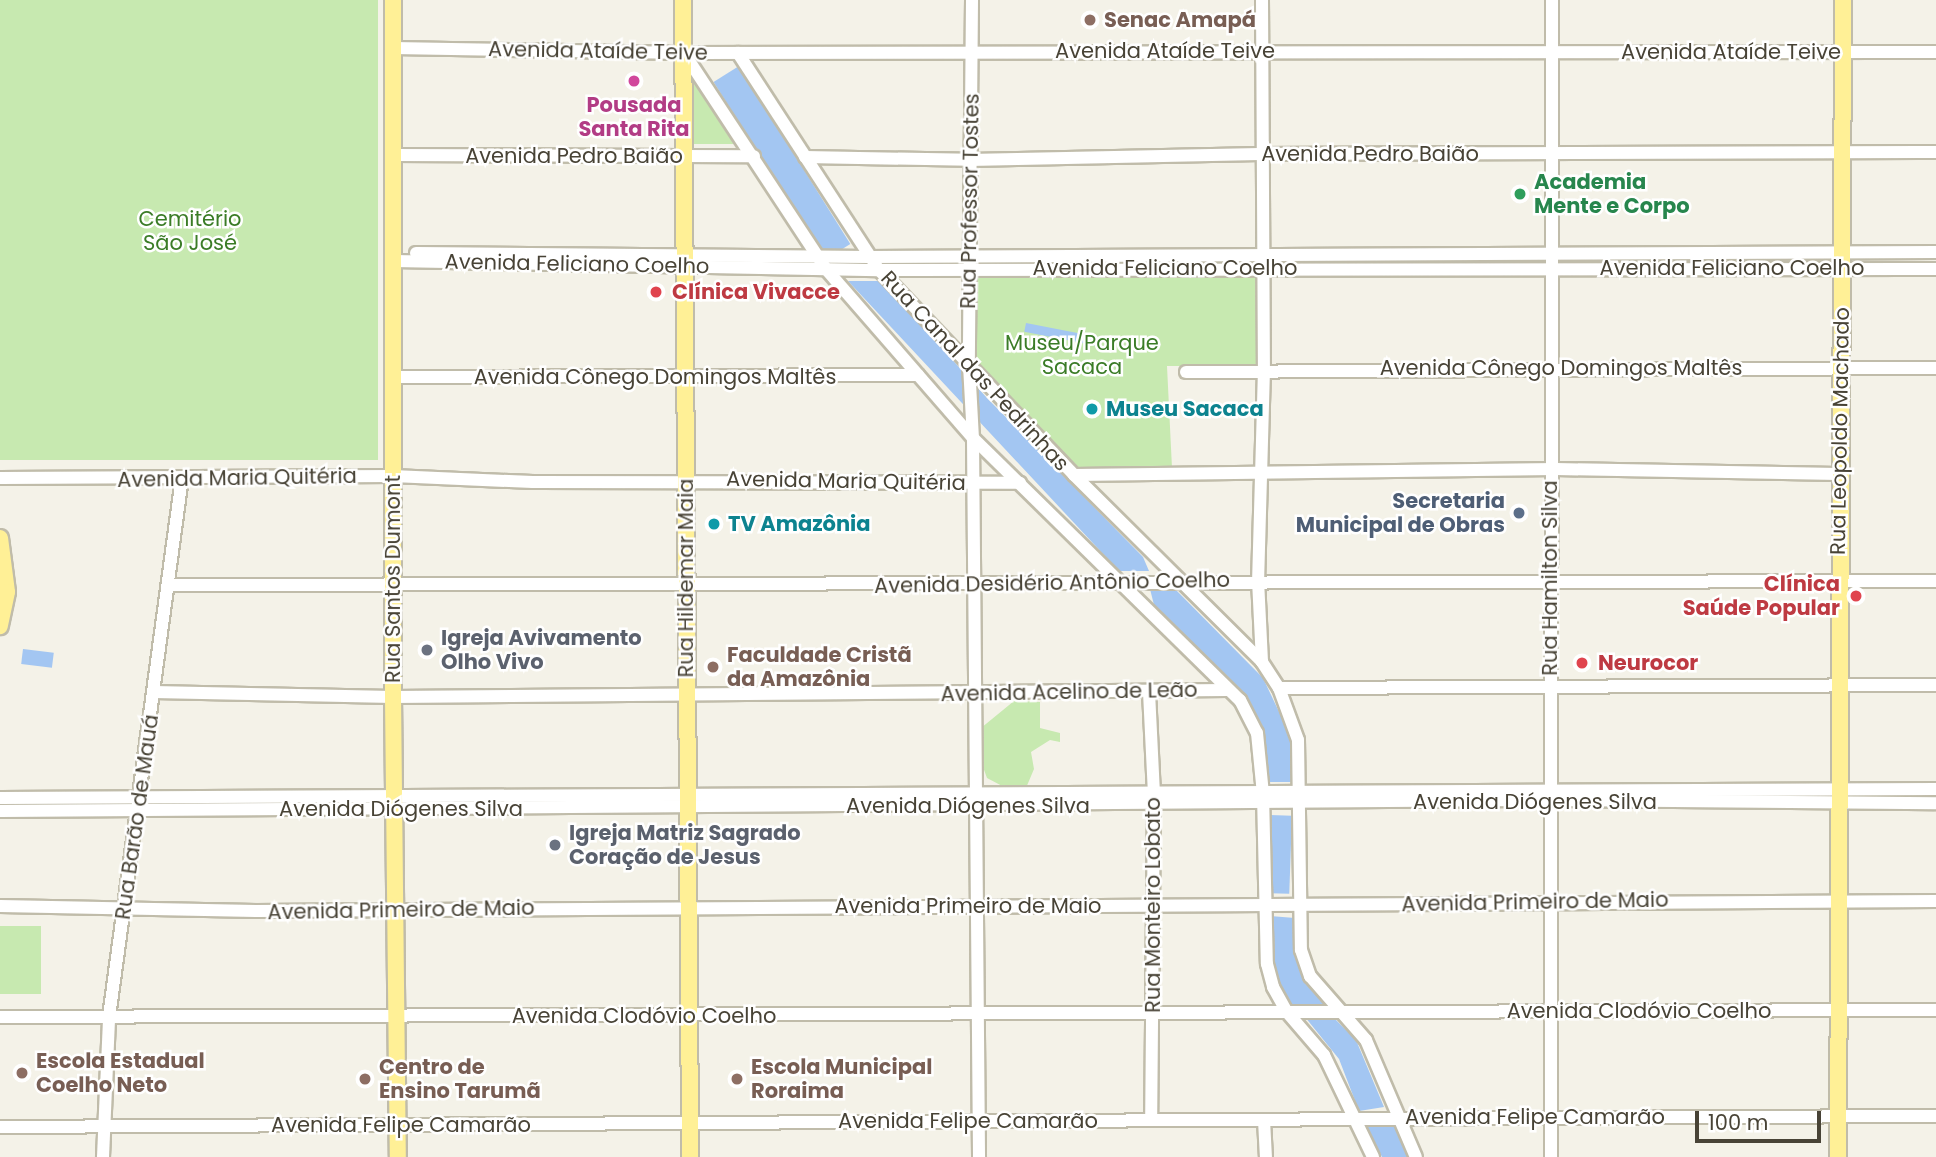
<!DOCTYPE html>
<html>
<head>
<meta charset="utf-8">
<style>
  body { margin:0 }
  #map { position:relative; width:1936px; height:1157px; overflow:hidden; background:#f4f2e8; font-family:Poppins,sans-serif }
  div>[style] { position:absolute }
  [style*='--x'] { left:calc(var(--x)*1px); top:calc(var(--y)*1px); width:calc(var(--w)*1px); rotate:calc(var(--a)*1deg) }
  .green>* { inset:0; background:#c7e9b0; transform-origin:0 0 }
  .water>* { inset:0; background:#a3c6f2; transform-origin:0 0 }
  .roads { filter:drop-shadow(2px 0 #c0bcaa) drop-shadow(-2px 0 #c0bcaa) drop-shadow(0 2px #c0bcaa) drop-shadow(0 -2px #c0bcaa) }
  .minor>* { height:12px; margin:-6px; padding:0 6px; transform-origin:6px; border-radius:6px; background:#fff }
  .major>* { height:16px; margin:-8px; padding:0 8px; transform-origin:8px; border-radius:8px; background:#fff096 }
  .dots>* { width:19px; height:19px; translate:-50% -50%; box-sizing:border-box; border:4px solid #fff; border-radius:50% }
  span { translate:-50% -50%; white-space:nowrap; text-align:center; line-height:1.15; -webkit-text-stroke:5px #fff; paint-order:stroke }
  .education-label { font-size:21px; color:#785e54; font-weight:700 }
  .left { translate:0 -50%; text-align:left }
  .street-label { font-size:21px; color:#484336 }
  .hotel-label { font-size:21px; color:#b23c85; font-weight:700 }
  .leisure-label { font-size:21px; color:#27864d; font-weight:700 }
  .park-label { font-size:21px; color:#3b7c27 }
  .health-label { font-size:21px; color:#be3a42; font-weight:700 }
  .right { translate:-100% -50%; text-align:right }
  .culture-label { font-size:21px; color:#0d838f; font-weight:700 }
  .service-label { font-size:21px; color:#4e5e75; font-weight:700 }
  .worship-label { font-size:21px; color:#5b616d; font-weight:700 }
  .scale { position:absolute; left:1695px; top:1111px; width:126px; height:32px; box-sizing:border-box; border:4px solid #484336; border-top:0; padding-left:9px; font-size:21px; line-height:24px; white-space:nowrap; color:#484336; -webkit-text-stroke:5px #fff; paint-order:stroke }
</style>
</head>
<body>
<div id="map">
  <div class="green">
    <i style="left:0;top:0;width:378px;height:460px"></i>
    <i style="clip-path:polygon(693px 71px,736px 144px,693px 144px)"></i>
    <i style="clip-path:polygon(1259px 268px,1260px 366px,1167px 366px,1172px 468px,1074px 472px,972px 362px,970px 270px)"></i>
    <i style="clip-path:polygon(1014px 701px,1040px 702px,1040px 728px,1060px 733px,1060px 742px,1050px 740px,1031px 752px,1034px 769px,1026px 788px,1006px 788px,987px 778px,983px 767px,981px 728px)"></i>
    <i style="left:41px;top:926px;width:68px;height:41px;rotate:90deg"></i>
  </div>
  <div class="water">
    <i style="left:739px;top:66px;width:210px;height:30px;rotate:58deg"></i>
    <i style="clip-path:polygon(848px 281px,881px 281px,987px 398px,1143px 557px,1149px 571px,1119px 571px)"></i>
    <i style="left:1026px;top:323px;width:76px;height:9px;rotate:11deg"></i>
    <i style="clip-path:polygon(1150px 589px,1176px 590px,1263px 678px,1290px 735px,1296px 782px,1268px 782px,1266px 746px,1246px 699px,1154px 605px)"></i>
    <i style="left:23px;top:649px;width:31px;height:15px;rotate:7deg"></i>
    <i style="left:1267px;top:815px;width:25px;height:78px;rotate:2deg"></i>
    <i style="clip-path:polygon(1270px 916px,1295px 918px,1327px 1004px,1288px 1004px,1272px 962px)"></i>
    <i style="clip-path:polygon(1332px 1016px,1356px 1040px,1384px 1107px,1359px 1111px,1339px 1059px,1305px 1017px)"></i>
    <i style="clip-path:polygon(1395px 1125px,1411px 1157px,1382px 1157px,1366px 1126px)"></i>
  </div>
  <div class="roads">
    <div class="minor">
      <i style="--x:972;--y:0;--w:365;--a:90.5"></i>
      <i style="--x:969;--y:365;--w:73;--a:86.9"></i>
      <i style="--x:973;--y:438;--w:719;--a:89.52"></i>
      <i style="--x:1262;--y:0;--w:369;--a:89.7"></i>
      <i style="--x:1264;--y:369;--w:211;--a:91.6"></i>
      <i style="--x:1258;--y:580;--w:82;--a:87.2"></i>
      <i style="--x:393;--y:48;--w:291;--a:1"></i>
      <i style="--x:684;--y:53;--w:1252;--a:-0.05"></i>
      <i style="--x:684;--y:53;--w:258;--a:56.7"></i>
      <i style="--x:826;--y:269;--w:224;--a:49"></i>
      <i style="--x:973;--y:438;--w:374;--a:44.5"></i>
      <i style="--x:1240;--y:700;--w:37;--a:63"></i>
      <i style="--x:1257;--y:733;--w:61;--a:84.4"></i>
      <i style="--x:1263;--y:794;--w:170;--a:88.7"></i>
      <i style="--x:1267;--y:964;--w:24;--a:75"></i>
      <i style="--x:1273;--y:987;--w:29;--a:61"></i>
      <i style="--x:1287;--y:1012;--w:57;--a:49.3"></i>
      <i style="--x:1324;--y:1055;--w:113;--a:64.3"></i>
      <i style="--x:738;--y:53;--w:259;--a:57"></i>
      <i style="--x:879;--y:270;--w:283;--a:46.4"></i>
      <i style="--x:1074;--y:475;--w:265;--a:44.8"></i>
      <i style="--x:1262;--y:662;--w:31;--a:57"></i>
      <i style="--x:1279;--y:688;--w:55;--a:69.9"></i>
      <i style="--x:1298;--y:740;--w:210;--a:89.2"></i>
      <i style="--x:1301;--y:950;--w:28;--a:71"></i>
      <i style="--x:1310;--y:976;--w:85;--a:48.8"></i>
      <i style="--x:1366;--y:1040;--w:127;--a:66.9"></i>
      <i style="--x:394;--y:155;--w:360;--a:0.2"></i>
      <i style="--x:805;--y:157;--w:164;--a:1"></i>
      <i style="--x:969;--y:160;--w:291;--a:-1.2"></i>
      <i style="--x:1260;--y:154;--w:676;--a:-0.17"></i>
      <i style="--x:416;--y:253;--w:453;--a:0.5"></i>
      <i style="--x:869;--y:257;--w:1067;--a:-0.27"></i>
      <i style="--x:394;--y:261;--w:485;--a:1.1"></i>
      <i style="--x:879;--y:270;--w:1057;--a:-0.05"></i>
      <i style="--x:1186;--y:372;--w:750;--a:-0.31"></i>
      <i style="--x:393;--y:377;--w:525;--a:-0.22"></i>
      <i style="--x:1074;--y:475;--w:482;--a:-0.7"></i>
      <i style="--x:1556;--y:469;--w:282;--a:1"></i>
      <i style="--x:0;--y:478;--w:393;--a:-0.3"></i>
      <i style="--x:393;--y:476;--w:140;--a:2.5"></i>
      <i style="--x:533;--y:482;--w:487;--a:0.1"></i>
      <i style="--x:169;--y:585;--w:1767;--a:-0.13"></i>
      <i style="--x:1279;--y:688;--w:657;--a:-0.26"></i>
      <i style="--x:154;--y:692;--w:239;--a:1.2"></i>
      <i style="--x:393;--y:697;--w:835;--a:-0.48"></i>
      <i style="--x:1149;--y:692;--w:102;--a:87.2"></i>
      <i style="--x:1154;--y:794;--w:325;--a:90.5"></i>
      <i style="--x:0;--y:798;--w:1936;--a:-0.27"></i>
      <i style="--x:0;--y:811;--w:1556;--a:-0.41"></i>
      <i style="--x:1556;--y:800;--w:380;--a:0.5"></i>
      <i style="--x:0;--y:906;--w:256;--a:1.1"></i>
      <i style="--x:256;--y:911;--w:1680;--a:-0.34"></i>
      <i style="--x:0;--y:1017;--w:1936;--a:-0.21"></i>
      <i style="--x:1264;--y:1120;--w:37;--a:87"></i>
      <i style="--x:0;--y:1127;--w:1936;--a:-0.33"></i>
      <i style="--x:103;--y:1157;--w:140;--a:-87.5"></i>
      <i style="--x:109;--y:1017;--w:544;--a:-82.29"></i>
      <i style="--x:1551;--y:1157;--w:1157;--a:-89.95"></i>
    </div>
    <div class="major">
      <i style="--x:393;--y:0;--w:697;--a:90"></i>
      <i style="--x:393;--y:697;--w:460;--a:89.4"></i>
      <i style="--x:683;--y:0;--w:1157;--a:89.65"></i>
      <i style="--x:0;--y:538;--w:54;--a:82.6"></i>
      <i style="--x:7;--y:592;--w:35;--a:102"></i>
      <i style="--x:1838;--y:1157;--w:1157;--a:-89.75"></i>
    </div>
  </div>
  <div class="dots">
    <i style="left:1090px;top:20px;background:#8d6e63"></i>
    <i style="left:634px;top:81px;background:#d1479c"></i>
    <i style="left:1520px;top:194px;background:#2e9e5b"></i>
    <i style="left:656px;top:292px;background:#e0444e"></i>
    <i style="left:1092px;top:409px;background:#0f9aa8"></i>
    <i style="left:1519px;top:513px;background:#5c6f8a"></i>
    <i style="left:714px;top:524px;background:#0f9aa8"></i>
    <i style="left:1856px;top:596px;background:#e0444e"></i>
    <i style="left:427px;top:650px;background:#6b7280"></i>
    <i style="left:1582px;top:663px;background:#e0444e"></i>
    <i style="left:713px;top:667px;background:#8d6e63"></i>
    <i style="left:555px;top:845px;background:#6b7280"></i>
    <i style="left:22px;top:1073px;background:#8d6e63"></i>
    <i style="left:365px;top:1079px;background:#8d6e63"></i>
    <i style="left:737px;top:1079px;background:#8d6e63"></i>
  </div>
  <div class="education-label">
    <span class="left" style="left:1104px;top:20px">Senac Amapá</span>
    <span class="left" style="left:727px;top:667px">Faculdade Cristã<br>da Amazônia</span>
    <span class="left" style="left:36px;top:1073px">Escola Estadual<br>Coelho Neto</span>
    <span class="left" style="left:379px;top:1079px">Centro de<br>Ensino Tarumã</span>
    <span class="left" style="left:751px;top:1079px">Escola Municipal<br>Roraima</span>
  </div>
  <div class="street-label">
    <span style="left:598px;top:51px;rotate:1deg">Avenida Ataíde Teive</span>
    <span style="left:1165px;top:51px">Avenida Ataíde Teive</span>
    <span style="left:1731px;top:52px">Avenida Ataíde Teive</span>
    <span style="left:1370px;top:154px">Avenida Pedro Baião</span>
    <span style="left:574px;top:156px">Avenida Pedro Baião</span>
    <span style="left:970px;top:201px;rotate:-89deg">Rua Professor Tostes</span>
    <span style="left:577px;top:264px;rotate:1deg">Avenida Feliciano Coelho</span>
    <span style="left:1165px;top:268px">Avenida Feliciano Coelho</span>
    <span style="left:1732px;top:268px">Avenida Feliciano Coelho</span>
    <span style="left:1561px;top:368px">Avenida Cônego Domingos Maltês</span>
    <span style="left:975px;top:371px;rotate:47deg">Rua Canal das Pedrinhas</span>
    <span style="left:655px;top:377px">Avenida Cônego Domingos Maltês</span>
    <span style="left:1840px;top:431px;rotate:-89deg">Rua Leopoldo Machado</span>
    <span style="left:237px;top:478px;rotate:-1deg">Avenida Maria Quitéria</span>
    <span style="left:846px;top:481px;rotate:1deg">Avenida Maria Quitéria</span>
    <span style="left:686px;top:578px;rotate:-90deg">Rua Hildemar Maia</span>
    <span style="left:1550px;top:578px;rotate:-90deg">Rua Hamilton Silva</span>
    <span style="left:393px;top:579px;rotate:-90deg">Rua Santos Dumont</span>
    <span style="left:1052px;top:583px;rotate:-1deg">Avenida Desidério Antônio Coelho</span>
    <span style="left:1069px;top:692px;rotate:-1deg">Avenida Acelino de Leão</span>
    <span style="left:1535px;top:802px">Avenida Diógenes Silva</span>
    <span style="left:968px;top:806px">Avenida Diógenes Silva</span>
    <span style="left:401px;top:809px">Avenida Diógenes Silva</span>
    <span style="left:137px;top:817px;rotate:-82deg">Rua Barão de Mauá</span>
    <span style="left:1535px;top:902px;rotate:-1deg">Avenida Primeiro de Maio</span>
    <span style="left:1153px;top:905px;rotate:-90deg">Rua Monteiro Lobato</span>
    <span style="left:968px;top:906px">Avenida Primeiro de Maio</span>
    <span style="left:401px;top:910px;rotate:-1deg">Avenida Primeiro de Maio</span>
    <span style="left:1639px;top:1011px">Avenida Clodóvio Coelho</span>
    <span style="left:644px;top:1016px">Avenida Clodóvio Coelho</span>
    <span style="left:1535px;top:1117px">Avenida Felipe Camarão</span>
    <span style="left:968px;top:1121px">Avenida Felipe Camarão</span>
    <span style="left:401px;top:1125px">Avenida Felipe Camarão</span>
  </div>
  <div class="hotel-label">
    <span style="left:634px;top:117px">Pousada<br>Santa Rita</span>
  </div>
  <div class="leisure-label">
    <span class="left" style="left:1534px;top:194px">Academia<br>Mente e Corpo</span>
  </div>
  <div class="park-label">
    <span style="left:190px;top:231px">Cemitério<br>São José</span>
    <span style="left:1082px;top:355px">Museu/Parque<br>Sacaca</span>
  </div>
  <div class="health-label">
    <span class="left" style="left:672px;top:292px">Clínica Vivacce</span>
    <span class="right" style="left:1840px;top:596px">Clínica<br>Saúde Popular</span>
    <span class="left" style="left:1598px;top:663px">Neurocor</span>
  </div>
  <div class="culture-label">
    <span class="left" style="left:1106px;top:409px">Museu Sacaca</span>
    <span class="left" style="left:728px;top:524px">TV Amazônia</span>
  </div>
  <div class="service-label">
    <span class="right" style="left:1505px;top:513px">Secretaria<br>Municipal de Obras</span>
  </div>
  <div class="worship-label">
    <span class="left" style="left:441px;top:650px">Igreja Avivamento<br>Olho Vivo</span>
    <span class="left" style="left:569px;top:845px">Igreja Matriz Sagrado<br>Coração de Jesus</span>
  </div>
  <div class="scale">100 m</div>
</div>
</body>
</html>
